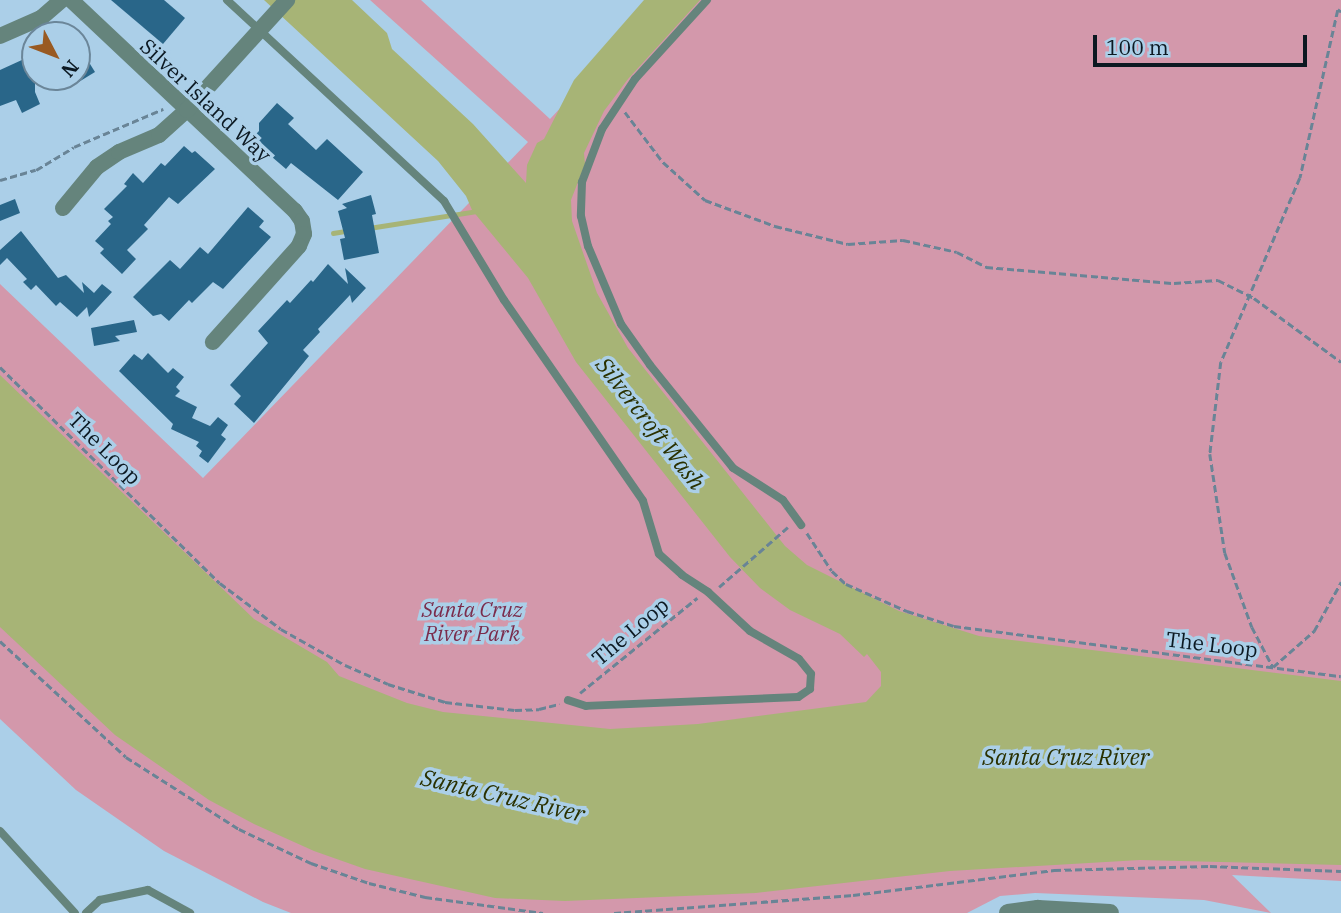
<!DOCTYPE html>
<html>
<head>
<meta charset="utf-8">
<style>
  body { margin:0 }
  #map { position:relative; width:1341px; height:913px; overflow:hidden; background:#abcfe8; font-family:"IBM Plex Serif",serif }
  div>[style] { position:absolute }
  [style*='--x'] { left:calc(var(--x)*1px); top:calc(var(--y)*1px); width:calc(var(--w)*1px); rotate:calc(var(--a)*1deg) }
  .green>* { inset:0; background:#d398ab }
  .water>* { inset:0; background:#a7b476 }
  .stream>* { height:4.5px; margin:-2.25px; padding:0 2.25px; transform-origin:2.25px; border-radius:2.25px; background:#a7b476 }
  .building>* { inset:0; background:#296689 }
  .path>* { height:2.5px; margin-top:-1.25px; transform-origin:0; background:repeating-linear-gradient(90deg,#698496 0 7px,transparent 0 10.5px) }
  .service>* { height:8px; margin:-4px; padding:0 4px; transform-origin:4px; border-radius:4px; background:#65847c }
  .minor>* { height:16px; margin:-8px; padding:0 8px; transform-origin:8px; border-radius:8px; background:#65847c }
  .tertiary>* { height:18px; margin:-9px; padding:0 9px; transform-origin:9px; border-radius:9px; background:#65847c }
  span { translate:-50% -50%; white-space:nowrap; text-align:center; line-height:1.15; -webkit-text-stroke:7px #abcfe8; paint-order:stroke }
  .street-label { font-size:21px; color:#0c1922 }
  .park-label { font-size:21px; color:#7b2c4c; font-style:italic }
  .water-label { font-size:23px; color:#2a3100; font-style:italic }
  .north { position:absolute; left:21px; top:21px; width:70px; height:70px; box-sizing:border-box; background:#abcfe8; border:2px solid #6b8699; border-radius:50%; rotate:132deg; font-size:19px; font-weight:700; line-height:28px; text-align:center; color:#0c1922 }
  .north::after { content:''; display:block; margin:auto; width:24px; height:32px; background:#995a22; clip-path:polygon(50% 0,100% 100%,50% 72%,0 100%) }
  .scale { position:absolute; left:1093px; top:35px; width:214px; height:32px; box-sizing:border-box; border:4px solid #0c1922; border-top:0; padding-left:9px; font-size:21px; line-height:24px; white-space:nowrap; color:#0c1922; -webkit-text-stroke:5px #abcfe8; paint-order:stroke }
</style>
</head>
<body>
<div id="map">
  <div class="green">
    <i style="clip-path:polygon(370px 0,421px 0,550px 119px,662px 0,1341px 0,1341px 881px,1232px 875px,1271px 913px,1204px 900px,1035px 893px,1000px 896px,967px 913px,291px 913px,263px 902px,164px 851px,76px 790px,0 719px,0 284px,203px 478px,528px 142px)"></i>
  </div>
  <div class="water">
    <i style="clip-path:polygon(264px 0,352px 0,387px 33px,392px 49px,473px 124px,526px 183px,527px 165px,537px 143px,544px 139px,574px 80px,644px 0,700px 0,628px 79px,604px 111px,584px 153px,585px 164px,571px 200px,572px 221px,597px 293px,628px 348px,785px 546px,807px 565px,899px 611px,979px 636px,1341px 681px,1341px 865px,1140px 860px,950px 871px,756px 893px,565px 901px,495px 898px,365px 869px,314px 851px,254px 824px,209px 800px,115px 735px,0 627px,0 375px,254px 619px,327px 662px,339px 676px,407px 703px,443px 712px,610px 729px,698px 724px,866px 702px,881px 686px,881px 672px,867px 654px,864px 657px,840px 634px,790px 610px,760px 588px,730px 557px,576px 362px,528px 278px,472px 210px,466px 196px,438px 161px)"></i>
  </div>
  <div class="stream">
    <i style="--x:369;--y:228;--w:110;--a:-8.9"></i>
    <i style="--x:333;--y:233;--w:13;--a:-9"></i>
  </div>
  <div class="building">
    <i style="clip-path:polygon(111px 0,164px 0,185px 18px,163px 44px)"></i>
    <i style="clip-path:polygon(77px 43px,95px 72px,77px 83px)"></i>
    <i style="clip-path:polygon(35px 54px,35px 92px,40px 104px,22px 113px,16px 100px,0 106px,0 70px)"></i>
    <i style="clip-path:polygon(277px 103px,294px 118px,288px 124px,316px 150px,327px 139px,363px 172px,338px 200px,291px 163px,286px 169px,251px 139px,259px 131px,259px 123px)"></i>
    <i style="clip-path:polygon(184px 146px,192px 153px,195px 151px,215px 169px,178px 204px,169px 197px,144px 225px,148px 229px,127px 250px,136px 259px,122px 274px,100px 253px,104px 249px,95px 241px,111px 224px,108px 221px,113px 217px,104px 209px,127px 186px,124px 184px,133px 173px,143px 183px,161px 163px,165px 166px)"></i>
    <i style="clip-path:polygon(371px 195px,376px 214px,372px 215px,379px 253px,344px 260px,340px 239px,345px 238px,338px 211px,347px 208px,342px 204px)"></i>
    <i style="clip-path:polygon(15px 199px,20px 213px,0 221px,0 205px)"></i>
    <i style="clip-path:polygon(248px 207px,264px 221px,259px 227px,271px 237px,223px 289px,213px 282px,192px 303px,189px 300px,169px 321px,161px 314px,153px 316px,133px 297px,170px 260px,180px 269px,200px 247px,208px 254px)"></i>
    <i style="clip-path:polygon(21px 231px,58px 278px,66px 275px,84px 293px,82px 282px,94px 293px,102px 284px,112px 292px,89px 317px,87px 307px,77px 317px,60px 302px,56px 306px,36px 285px,31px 290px,23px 282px,27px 279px,7px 258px,0 265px,0 250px)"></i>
    <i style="clip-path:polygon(328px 264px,348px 284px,345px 268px,366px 288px,352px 303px,350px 295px,318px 329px,320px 332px,303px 350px,309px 356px,254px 423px,234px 404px,241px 396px,230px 385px,268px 343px,258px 331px,287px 300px,290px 303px,311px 280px,313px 282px)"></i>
    <i style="clip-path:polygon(134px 320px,137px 332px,115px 336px,120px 341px,94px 346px,91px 328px)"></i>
    <i style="clip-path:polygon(148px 353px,168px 373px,173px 368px,184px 377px,176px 387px,180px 391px,175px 396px,197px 407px,192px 418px,210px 426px,218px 417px,228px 425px,221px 435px,226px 439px,208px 463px,199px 456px,202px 451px,196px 446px,199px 442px,171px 429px,173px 424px,119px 371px,134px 354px,142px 360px)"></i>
  </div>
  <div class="path">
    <i style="--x:1341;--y:12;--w:4;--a:-146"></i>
    <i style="--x:1338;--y:10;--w:172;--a:102.7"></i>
    <i style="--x:1300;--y:178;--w:200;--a:113.2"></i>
    <i style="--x:1221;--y:362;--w:93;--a:96.8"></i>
    <i style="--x:1210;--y:454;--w:100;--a:81.4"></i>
    <i style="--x:1225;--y:553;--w:79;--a:70"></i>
    <i style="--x:1252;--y:627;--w:45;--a:62.3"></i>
    <i style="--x:1273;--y:667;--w:55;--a:-41.3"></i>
    <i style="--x:1314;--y:631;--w:56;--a:-61.1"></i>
    <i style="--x:625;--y:112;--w:63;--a:52.8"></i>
    <i style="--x:663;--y:162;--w:57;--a:42.1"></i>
    <i style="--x:705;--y:200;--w:75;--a:20.4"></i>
    <i style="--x:775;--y:226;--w:75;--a:13.9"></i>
    <i style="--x:848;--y:244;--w:55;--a:-4.2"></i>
    <i style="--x:903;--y:240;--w:55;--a:12.5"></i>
    <i style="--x:957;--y:252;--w:33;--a:27"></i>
    <i style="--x:986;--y:267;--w:189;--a:4.9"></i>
    <i style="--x:1174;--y:283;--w:44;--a:-3.9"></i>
    <i style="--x:1218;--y:280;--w:40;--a:26.6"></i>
    <i style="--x:1254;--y:298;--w:108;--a:36.3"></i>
    <i style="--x:0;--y:180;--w:37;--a:-16"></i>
    <i style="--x:36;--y:170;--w:44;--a:-31.2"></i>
    <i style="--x:74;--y:147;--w:97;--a:-23.1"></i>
    <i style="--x:0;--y:367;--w:308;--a:44.5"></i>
    <i style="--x:220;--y:583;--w:76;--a:37"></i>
    <i style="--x:281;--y:629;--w:73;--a:29.4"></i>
    <i style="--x:345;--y:665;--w:47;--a:23.8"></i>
    <i style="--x:388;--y:684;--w:60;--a:17.5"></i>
    <i style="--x:445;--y:702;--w:70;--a:6.5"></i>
    <i style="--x:515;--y:710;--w:24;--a:-2"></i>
    <i style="--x:539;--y:709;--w:21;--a:-14"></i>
    <i style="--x:807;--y:533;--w:45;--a:56.7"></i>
    <i style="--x:832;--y:571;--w:19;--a:43"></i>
    <i style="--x:846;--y:584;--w:67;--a:23.9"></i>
    <i style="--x:907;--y:611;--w:49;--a:17.7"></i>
    <i style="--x:954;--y:626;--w:390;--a:7.4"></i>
    <i style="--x:719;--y:587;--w:91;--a:-41"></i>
    <i style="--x:0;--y:641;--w:171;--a:42.6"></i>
    <i style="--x:126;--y:757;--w:134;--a:32.5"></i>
    <i style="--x:239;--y:829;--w:80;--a:25.3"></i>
    <i style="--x:311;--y:863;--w:61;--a:19"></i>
    <i style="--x:369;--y:883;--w:58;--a:14"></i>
    <i style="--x:425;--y:897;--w:119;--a:7.7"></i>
    <i style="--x:580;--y:693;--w:151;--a:-39.1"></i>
    <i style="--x:614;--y:913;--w:240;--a:-4.3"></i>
    <i style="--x:853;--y:895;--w:203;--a:-7.1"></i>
    <i style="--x:1054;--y:870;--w:156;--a:-1.5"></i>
    <i style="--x:1210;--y:866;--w:131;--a:2.2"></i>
  </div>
  <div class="service">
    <i style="--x:227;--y:0;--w:296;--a:42.8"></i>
    <i style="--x:444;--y:201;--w:116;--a:58.8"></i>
    <i style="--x:504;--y:300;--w:244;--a:55.3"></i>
    <i style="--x:643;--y:501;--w:55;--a:73.2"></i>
    <i style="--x:659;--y:554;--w:31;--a:42"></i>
    <i style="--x:682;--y:575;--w:31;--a:33"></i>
    <i style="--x:708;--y:592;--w:57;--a:42.9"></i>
    <i style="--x:750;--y:631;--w:56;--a:29.7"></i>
    <i style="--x:799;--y:659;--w:19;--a:51"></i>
    <i style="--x:811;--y:674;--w:15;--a:94"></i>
    <i style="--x:810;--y:689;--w:14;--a:146"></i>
    <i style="--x:798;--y:697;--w:212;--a:177.6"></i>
    <i style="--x:586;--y:706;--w:19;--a:-162"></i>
    <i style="--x:707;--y:0;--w:107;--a:132.3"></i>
    <i style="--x:635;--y:79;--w:60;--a:123.4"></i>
    <i style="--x:602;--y:129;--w:57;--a:110.7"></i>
    <i style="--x:582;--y:182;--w:34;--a:92"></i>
    <i style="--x:581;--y:216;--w:31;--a:77"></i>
    <i style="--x:588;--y:246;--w:85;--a:67.1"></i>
    <i style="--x:621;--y:324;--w:50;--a:54.7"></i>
    <i style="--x:650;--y:365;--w:132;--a:51.1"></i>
    <i style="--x:733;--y:468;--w:59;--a:32.6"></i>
    <i style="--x:783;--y:500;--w:31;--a:54"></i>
    <i style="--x:0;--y:831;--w:111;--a:47.6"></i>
    <i style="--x:86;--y:913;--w:19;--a:-43"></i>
    <i style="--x:100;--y:900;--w:49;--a:-11.8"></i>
    <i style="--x:148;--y:890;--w:48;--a:28.7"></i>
  </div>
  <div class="minor">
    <i style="--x:71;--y:0;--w:308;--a:43.3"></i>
    <i style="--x:295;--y:211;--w:12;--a:55"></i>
    <i style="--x:302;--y:221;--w:13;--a:81"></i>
    <i style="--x:304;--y:234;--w:13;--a:113"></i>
    <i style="--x:299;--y:246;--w:129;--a:131.9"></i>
    <i style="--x:0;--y:36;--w:45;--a:-23.7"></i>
    <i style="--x:41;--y:18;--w:28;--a:-41"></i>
    <i style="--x:63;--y:208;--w:53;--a:-50.3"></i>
    <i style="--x:97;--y:167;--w:27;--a:-34"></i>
    <i style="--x:119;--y:152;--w:43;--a:-23"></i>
    <i style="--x:159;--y:135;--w:38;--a:-42"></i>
    <i style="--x:187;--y:110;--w:149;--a:-47.7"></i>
  </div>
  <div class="tertiary">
    <i style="--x:1008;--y:913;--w:30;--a:-8"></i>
    <i style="--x:1038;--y:909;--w:72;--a:3.2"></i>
  </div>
  <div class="street-label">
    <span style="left:206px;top:100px;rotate:43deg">Silver Island Way</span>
    <span style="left:105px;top:448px;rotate:45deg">The Loop</span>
    <span style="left:630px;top:631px;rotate:-40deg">The Loop</span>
    <span style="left:1212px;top:644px;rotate:7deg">The Loop</span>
  </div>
  <div class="park-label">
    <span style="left:472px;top:621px">Santa Cruz<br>River Park</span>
  </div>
  <div class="water-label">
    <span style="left:651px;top:423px;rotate:52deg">Silvercroft Wash</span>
    <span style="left:1066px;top:756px">Santa Cruz River</span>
    <span style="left:503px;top:795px;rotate:13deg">Santa Cruz River</span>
  </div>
  <div class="north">N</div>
  <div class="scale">100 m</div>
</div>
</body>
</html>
